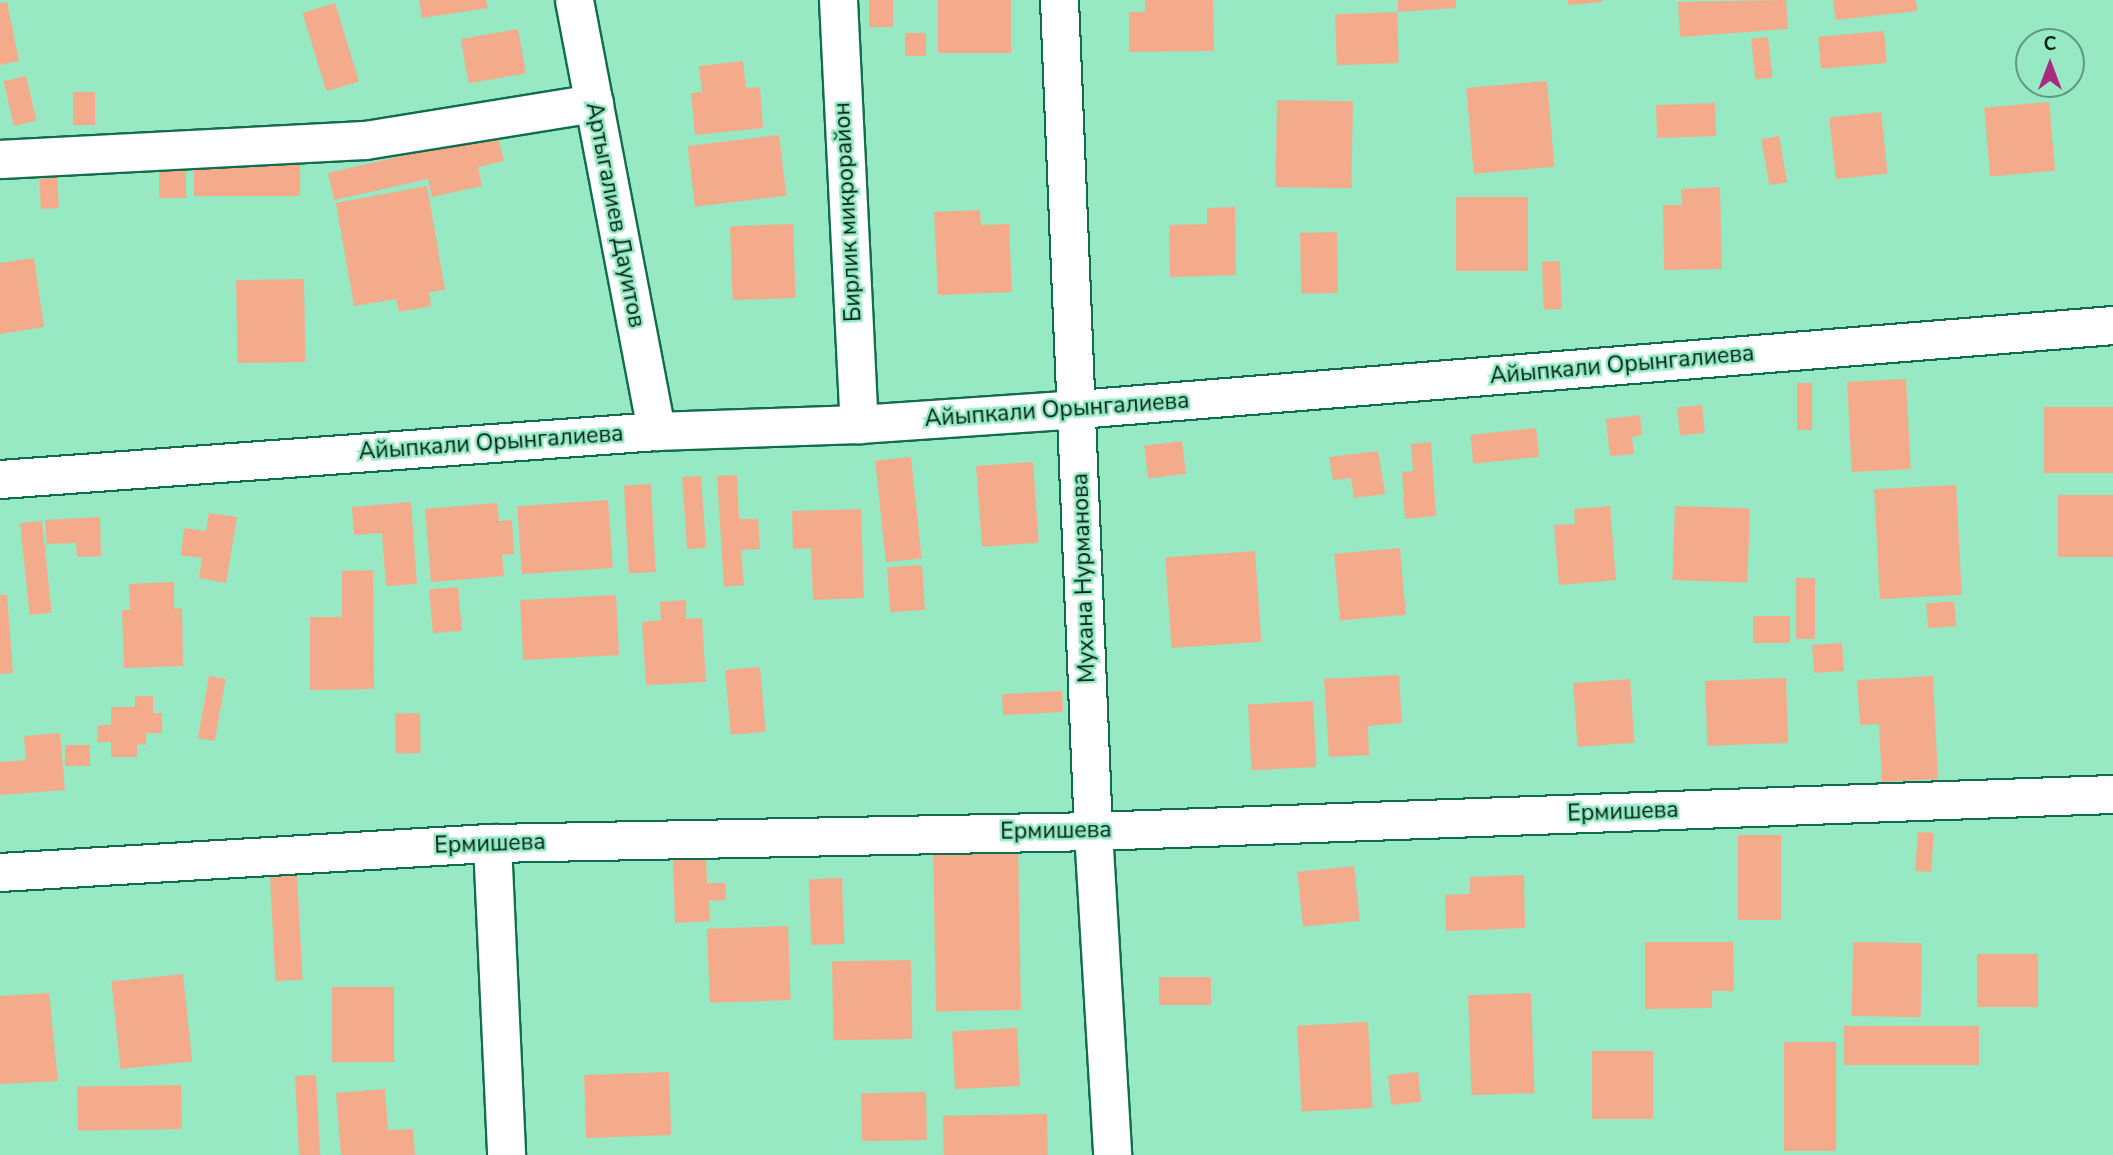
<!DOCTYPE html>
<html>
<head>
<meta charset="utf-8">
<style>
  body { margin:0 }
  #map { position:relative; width:2113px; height:1155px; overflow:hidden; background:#97e9c4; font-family:"Nunito Sans",sans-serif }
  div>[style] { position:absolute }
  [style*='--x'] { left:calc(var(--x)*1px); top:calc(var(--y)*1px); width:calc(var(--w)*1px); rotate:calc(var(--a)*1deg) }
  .building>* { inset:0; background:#f4ab8c; transform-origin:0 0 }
  .roads { filter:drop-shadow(2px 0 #126d4e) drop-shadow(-2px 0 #126d4e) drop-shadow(0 2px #126d4e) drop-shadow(0 -2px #126d4e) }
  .minor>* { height:37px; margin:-18.5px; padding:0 18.5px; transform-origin:18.5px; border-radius:18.5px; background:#fff }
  span { translate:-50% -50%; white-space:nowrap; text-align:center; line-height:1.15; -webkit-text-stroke:5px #97e9c4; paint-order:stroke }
  .street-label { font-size:23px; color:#002316 }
  .north { position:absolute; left:2015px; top:28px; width:70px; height:70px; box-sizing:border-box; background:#97e9c4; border:2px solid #5b9a7e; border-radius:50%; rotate:0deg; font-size:19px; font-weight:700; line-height:28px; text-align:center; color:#002316 }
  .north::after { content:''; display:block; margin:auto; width:24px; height:32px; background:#a72b7e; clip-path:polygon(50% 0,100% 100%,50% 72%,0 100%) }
</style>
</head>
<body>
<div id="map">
  <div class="building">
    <i style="clip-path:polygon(419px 0,486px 0,488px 8px,422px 18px)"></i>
    <i style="left:869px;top:0;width:24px;height:27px"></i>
    <i style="left:938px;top:0;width:73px;height:53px"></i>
    <i style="clip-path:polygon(1145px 0,1213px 0,1214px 51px,1129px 52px,1129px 12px,1145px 12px)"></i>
    <i style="clip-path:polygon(1398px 0,1456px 0,1456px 8px,1398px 12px)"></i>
    <i style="clip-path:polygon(1568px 0,1602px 0,1602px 2px,1568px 5px)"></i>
    <i style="clip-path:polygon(1786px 0,1788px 29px,1680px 37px,1678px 2px)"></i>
    <i style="clip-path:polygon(1833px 0,1916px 0,1917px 11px,1836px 20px)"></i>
    <i style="clip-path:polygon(7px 2px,19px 61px,0 65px,0 3px)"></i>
    <i style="left:335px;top:3px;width:82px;height:34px;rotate:73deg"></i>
    <i style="left:1397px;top:12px;width:51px;height:62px;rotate:88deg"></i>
    <i style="left:518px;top:29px;width:45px;height:58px;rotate:80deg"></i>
    <i style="left:1884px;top:31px;width:32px;height:66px;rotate:85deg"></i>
    <i style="left:905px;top:33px;width:21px;height:23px"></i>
    <i style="left:1768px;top:37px;width:41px;height:17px;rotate:84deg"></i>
    <i style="clip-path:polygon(743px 61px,746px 88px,760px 87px,763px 128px,695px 135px,691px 93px,702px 92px,699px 66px)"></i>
    <i style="left:26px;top:76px;width:46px;height:23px;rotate:77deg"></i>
    <i style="left:1547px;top:81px;width:86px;height:81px;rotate:85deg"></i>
    <i style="left:73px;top:92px;width:22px;height:33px"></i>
    <i style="left:1277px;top:100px;width:76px;height:87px;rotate:1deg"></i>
    <i style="left:2049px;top:102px;width:69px;height:65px;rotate:85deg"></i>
    <i style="left:1715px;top:103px;width:33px;height:59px;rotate:88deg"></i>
    <i style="left:1881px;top:112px;width:62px;height:52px;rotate:84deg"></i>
    <i style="clip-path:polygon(497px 134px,504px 161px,478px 167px,482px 186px,432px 197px,428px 179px,334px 200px,328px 173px)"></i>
    <i style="left:779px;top:135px;width:61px;height:92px;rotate:83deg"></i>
    <i style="left:1779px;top:136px;width:47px;height:18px;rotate:80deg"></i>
    <i style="left:300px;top:162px;width:34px;height:106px;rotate:90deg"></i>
    <i style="left:186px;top:170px;width:28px;height:27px;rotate:90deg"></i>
    <i style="left:57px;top:173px;width:35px;height:18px;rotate:87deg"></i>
    <i style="clip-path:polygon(427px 186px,445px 290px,429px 292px,431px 306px,399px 312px,396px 299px,354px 306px,336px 203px)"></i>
    <i style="clip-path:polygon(1720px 187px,1722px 269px,1664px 270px,1663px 205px,1682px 205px,1681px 189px)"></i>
    <i style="left:1456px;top:197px;width:72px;height:74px"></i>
    <i style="clip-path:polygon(1235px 207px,1236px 275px,1170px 277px,1169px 225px,1207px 224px,1207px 208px)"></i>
    <i style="clip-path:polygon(980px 210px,981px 225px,1009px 224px,1012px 292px,938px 295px,934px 212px)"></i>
    <i style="left:793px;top:224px;width:74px;height:63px;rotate:88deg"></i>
    <i style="left:1337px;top:232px;width:61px;height:37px;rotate:89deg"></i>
    <i style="clip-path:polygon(34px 258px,44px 327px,0 334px,0 263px)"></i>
    <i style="left:1560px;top:261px;width:48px;height:18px;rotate:88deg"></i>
    <i style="left:304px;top:279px;width:83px;height:68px;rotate:89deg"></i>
    <i style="left:1906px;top:379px;width:90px;height:59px;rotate:87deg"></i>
    <i style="left:1797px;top:383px;width:15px;height:47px"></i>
    <i style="left:1702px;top:405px;width:28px;height:25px;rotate:84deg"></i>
    <i style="left:2113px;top:407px;width:66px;height:69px;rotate:90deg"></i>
    <i style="clip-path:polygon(1640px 415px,1642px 435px,1632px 437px,1634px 454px,1610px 456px,1606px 419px)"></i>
    <i style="left:1536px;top:428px;width:29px;height:66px;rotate:84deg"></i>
    <i style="left:1182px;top:441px;width:33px;height:38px;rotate:83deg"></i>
    <i style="clip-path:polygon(1431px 442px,1436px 516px,1405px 519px,1402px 472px,1413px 471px,1411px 444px)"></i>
    <i style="clip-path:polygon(1378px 451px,1385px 494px,1354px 498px,1351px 478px,1333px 480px,1329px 457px)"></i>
    <i style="left:911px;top:457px;width:102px;height:36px;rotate:84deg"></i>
    <i style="left:1033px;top:462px;width:81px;height:57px;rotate:86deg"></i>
    <i style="clip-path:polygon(737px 475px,739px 519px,758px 519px,760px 549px,741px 550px,744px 585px,724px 587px,717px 476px)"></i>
    <i style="left:701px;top:476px;width:72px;height:19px;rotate:86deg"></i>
    <i style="left:651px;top:484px;width:88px;height:27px;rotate:87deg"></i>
    <i style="left:1956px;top:485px;width:110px;height:82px;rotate:87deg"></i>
    <i style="left:2113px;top:495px;width:62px;height:55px;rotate:90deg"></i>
    <i style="left:608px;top:500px;width:68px;height:91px;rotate:86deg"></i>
    <i style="clip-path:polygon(411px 502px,417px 584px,386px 586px,382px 533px,354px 535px,352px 507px)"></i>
    <i style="clip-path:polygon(497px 503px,499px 521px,512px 520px,514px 554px,502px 555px,504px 576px,431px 582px,425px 509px)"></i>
    <i style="clip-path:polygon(1610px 506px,1616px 580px,1559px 585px,1554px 525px,1575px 524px,1574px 509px)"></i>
    <i style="left:1675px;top:506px;width:75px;height:74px;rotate:2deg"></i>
    <i style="clip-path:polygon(861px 509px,864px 598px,813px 600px,811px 548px,793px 549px,792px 511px)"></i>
    <i style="clip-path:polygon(209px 513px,237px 517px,226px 583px,199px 578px,202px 558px,181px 555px,184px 528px,206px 531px)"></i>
    <i style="clip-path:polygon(100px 517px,101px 556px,77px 557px,76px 543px,47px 544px,45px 520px)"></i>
    <i style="left:42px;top:521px;width:92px;height:22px;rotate:84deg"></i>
    <i style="left:1400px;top:548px;width:67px;height:66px;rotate:85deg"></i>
    <i style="left:1255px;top:551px;width:91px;height:90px;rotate:86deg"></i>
    <i style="left:922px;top:565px;width:45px;height:35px;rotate:86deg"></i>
    <i style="clip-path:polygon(373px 570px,374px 689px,310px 690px,310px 617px,342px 617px,342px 571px)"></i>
    <i style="left:1796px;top:578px;width:19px;height:61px"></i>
    <i style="clip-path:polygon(174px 582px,174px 609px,182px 608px,183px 666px,124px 668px,122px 610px,130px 610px,129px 584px)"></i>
    <i style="left:458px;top:587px;width:44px;height:29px;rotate:85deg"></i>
    <i style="clip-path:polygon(0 595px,7px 595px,13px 673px,0 674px)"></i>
    <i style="left:616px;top:595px;width:60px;height:96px;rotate:87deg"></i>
    <i style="clip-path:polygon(686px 600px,686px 619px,702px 618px,706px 682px,646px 685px,642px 622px,661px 620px,660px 602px)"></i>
    <i style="left:1954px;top:601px;width:25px;height:28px;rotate:85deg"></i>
    <i style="left:1790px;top:616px;width:27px;height:37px;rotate:90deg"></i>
    <i style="left:1842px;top:643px;width:28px;height:30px;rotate:86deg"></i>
    <i style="left:760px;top:667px;width:65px;height:35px;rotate:85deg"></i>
    <i style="clip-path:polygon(1399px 675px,1402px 723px,1368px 726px,1369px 755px,1329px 757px,1324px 679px)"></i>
    <i style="left:209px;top:676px;width:17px;height:63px;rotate:10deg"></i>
    <i style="clip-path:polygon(1933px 676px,1938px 779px,1882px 782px,1879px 724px,1860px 725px,1857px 680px)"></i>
    <i style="left:1786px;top:678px;width:65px;height:81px;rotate:88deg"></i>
    <i style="left:1630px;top:679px;width:64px;height:57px;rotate:86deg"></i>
    <i style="left:1062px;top:691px;width:21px;height:60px;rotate:87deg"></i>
    <i style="clip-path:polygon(135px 696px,153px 696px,153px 713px,162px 713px,162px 733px,146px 733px,146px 745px,137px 744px,137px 757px,111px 757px,111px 742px,97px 742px,98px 725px,111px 725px,111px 707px,135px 707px)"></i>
    <i style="left:1313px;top:701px;width:66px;height:65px;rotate:87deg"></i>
    <i style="left:420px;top:713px;width:40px;height:25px;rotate:89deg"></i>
    <i style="clip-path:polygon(60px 733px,65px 790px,0 795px,0 762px,26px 760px,24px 736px)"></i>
    <i style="left:65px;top:745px;width:25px;height:21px"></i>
    <i style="left:1918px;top:832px;width:16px;height:39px;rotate:4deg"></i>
    <i style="left:1738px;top:835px;width:43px;height:85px"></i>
    <i style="left:1018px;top:839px;width:171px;height:85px;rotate:89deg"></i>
    <i style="clip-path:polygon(706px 858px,707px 883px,725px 883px,726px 900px,709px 901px,710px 921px,675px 923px,673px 859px)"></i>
    <i style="left:1354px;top:866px;width:55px;height:57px;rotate:84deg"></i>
    <i style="left:297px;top:875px;width:105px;height:27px;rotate:87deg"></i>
    <i style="clip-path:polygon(1524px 875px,1525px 928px,1446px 931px,1445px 895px,1470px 894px,1470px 877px)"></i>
    <i style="left:842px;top:878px;width:66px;height:33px;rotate:88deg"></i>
    <i style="left:788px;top:926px;width:74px;height:81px;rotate:88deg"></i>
    <i style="clip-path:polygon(1645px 942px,1733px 942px,1734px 991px,1712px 991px,1712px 1008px,1645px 1009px)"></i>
    <i style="left:1853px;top:942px;width:69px;height:74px;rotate:1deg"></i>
    <i style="left:1977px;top:954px;width:61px;height:53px"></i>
    <i style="left:911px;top:960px;width:79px;height:79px;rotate:89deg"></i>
    <i style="left:183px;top:974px;width:88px;height:72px;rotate:84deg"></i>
    <i style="left:1159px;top:977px;width:52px;height:28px"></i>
    <i style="left:394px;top:987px;width:75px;height:62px;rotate:90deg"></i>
    <i style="clip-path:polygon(49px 993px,58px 1081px,0 1084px,0 996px)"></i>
    <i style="left:1531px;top:993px;width:100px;height:63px;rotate:88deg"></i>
    <i style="left:1368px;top:1022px;width:86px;height:71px;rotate:87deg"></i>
    <i style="left:1979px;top:1026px;width:39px;height:135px;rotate:90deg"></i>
    <i style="left:1017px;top:1028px;width:58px;height:65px;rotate:87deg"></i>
    <i style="left:1784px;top:1042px;width:52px;height:109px"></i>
    <i style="left:1653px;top:1051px;width:68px;height:61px;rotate:90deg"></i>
    <i style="left:669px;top:1072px;width:63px;height:85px;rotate:88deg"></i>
    <i style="left:1418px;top:1072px;width:30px;height:30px;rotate:84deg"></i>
    <i style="left:316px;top:1075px;width:80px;height:21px;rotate:87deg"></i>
    <i style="left:181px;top:1085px;width:44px;height:104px;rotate:89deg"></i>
    <i style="clip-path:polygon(385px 1089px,388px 1130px,413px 1129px,415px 1155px,341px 1155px,336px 1093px)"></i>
    <i style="left:926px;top:1092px;width:48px;height:65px;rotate:89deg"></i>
    <i style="left:1047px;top:1114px;width:41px;height:104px;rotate:89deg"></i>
  </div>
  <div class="roads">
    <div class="minor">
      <i style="--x:574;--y:0;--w:439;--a:79.2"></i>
      <i style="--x:838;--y:0;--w:425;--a:87.2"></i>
      <i style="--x:1059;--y:0;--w:832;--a:87.66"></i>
      <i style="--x:1093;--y:831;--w:325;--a:86.6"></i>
      <i style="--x:0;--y:159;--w:365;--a:-3"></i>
      <i style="--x:365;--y:140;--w:232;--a:-9.2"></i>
      <i style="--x:0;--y:479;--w:658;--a:-4.18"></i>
      <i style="--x:656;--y:431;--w:203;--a:-2"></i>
      <i style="--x:859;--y:424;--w:220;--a:-3.9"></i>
      <i style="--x:1078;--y:409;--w:1038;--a:-4.64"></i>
      <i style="--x:492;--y:843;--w:312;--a:87.4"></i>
      <i style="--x:0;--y:872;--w:493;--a:-3.4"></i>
      <i style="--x:492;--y:843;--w:601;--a:-1.14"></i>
      <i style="--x:1093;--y:831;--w:1021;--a:-2.08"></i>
    </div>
  </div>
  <div class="street-label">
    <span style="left:848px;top:212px;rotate:-93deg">Бирлик микрорайон</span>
    <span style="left:615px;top:215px;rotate:79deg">Артыгалиев Дауитов</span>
    <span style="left:1622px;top:365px;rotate:-5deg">Айыпкали Орынгалиева</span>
    <span style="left:1057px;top:410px;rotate:-4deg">Айыпкали Орынгалиева</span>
    <span style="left:491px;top:443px;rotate:-4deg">Айыпкали Орынгалиева</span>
    <span style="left:1084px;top:578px;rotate:-92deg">Мухана Нурманова</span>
    <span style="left:1623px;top:812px;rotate:-2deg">Ермишева</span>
    <span style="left:1056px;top:831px;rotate:-1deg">Ермишева</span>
    <span style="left:490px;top:844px;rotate:-2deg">Ермишева</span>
  </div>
  <div class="north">С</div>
</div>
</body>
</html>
